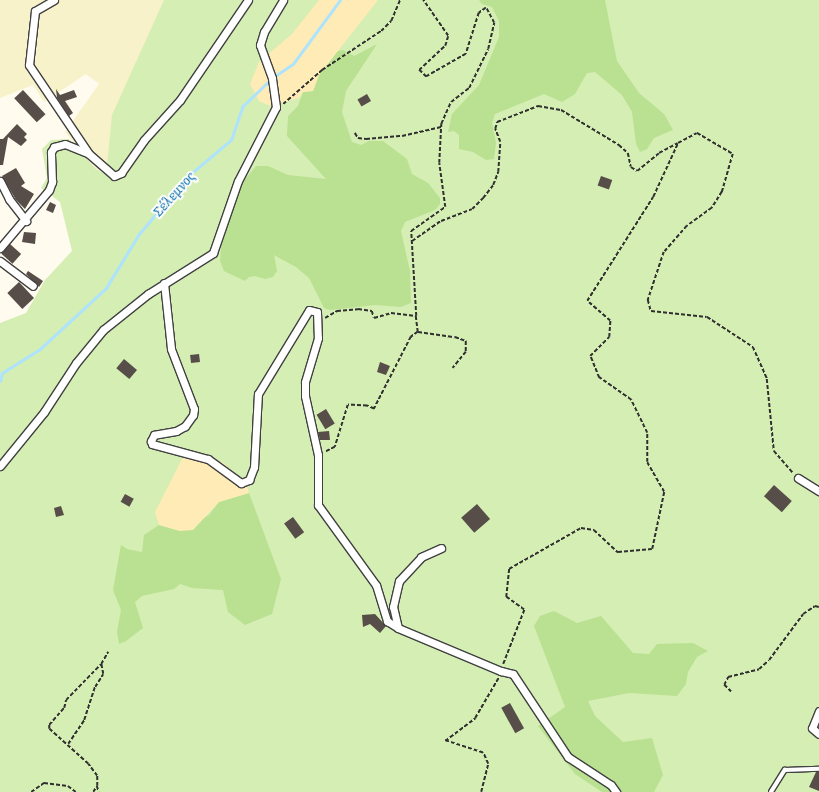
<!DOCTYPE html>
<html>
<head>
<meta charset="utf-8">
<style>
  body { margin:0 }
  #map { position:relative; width:819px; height:792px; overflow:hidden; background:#fffbee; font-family:Literata,serif }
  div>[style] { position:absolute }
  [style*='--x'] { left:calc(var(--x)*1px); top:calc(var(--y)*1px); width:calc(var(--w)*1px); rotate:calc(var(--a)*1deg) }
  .farmland>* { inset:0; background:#f8f2cb }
  .green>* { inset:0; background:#d5eeb3 }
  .forest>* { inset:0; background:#b9e191 }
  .sand>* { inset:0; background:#ffebb6 }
  .stream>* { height:2.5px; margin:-1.25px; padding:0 1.25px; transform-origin:1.25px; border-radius:1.25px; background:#ade3fd }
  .building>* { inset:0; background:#574e49; transform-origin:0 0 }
  .path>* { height:1.5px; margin-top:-0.75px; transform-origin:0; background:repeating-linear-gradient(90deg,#303030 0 4px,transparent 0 6px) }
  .roads { filter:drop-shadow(1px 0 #414141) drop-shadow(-1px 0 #414141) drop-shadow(0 1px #414141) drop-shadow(0 -1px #414141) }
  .service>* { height:3.5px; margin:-1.75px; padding:0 1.75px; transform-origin:1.75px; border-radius:1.75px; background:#fff }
  .minor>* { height:7px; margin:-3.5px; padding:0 3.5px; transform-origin:3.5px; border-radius:3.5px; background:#fff }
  span { translate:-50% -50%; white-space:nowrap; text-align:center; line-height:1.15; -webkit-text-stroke:4px #fff; paint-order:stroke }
  .water-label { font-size:13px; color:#096fad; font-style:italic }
</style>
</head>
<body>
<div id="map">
  <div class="farmland">
    <i style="clip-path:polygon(0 0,255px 0,116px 181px,96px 169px,65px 132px,99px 84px,86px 74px,44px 102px,33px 85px,0 98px)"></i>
  </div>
  <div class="green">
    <i style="clip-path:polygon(164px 0,819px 0,819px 792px,0 792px,0 323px,26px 313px,45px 280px,72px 251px,60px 202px,41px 188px,47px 178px,42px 149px,51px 140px,69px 139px,96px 169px,106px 175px,112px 115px)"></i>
  </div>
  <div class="forest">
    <i style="clip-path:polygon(479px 0,605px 0,617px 61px,639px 93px,664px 114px,673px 130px,654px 138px,647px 149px,640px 152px,636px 144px,632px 112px,622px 95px,595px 72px,587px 73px,575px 94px,562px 102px,544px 94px,495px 114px,492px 123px,496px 143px,494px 159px,486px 160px,473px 152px,459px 149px,459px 135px,454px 131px,448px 132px,452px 114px,479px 85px,499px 37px,499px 21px,492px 7px,482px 4px)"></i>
    <i style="clip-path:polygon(377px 44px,346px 91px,342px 112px,352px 142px,361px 145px,369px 141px,383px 141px,407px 159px,412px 174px,428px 183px,440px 198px,440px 204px,435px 210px,405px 222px,401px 231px,410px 271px,411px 303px,401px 307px,375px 305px,330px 310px,324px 308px,309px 278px,296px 267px,274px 255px,277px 271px,273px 277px,265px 279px,255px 276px,249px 277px,245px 281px,224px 271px,220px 261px,222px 234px,242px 183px,256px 166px,268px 166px,288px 175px,326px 179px,287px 136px,288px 116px,298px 106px,303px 92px,313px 91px,319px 75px,338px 51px,343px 50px,354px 56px)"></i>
    <i style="clip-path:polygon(249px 493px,281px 579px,272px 614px,245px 625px,228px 612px,223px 590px,192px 588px,180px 584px,174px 589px,142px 596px,135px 602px,143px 628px,126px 641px,119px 644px,117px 632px,121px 610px,113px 590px,121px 545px,127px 549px,142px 552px,144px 535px,159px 525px,180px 531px,209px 515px,219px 502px)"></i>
    <i style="clip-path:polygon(554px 611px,577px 623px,601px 616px,633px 653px,649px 654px,657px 644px,693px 643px,708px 651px,697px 657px,688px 672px,686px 684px,677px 696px,629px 693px,588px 701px,595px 716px,623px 742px,652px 738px,663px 775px,654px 792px,602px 792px,575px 774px,538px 726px,565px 707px,534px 626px,540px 616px)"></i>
  </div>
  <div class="sand">
    <i style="clip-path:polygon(319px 0,378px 0,319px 75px,313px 91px,303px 92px,299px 98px,270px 106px,259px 101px,250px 84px,259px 62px,292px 34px)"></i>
    <i style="clip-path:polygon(169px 447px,186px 450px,224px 463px,238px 478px,245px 478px,249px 493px,219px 502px,193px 530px,180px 531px,159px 525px,155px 512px,183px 457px,165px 453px)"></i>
  </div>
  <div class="stream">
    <i style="--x:0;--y:381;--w:8;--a:-76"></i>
    <i style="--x:2;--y:373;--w:45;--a:-32.3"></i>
    <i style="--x:40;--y:349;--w:90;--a:-42.7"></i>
    <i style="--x:106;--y:288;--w:63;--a:-58.6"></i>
    <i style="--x:139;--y:234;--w:75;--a:-49.9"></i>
    <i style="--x:187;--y:177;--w:57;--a:-40.1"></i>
    <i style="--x:231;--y:140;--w:36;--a:-71"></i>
    <i style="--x:243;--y:106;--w:40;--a:-44"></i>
    <i style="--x:272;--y:78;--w:25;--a:-34"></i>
    <i style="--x:293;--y:64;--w:79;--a:-53.7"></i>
  </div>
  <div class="building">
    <i style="clip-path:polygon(56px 89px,60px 95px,74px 90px,77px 97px,65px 101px,73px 113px,69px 116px,57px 98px)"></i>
    <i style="left:23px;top:90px;width:33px;height:12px;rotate:47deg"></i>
    <i style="left:367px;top:94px;width:8px;height:11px;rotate:60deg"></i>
    <i style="clip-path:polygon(17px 124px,27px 134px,24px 137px,27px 140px,21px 146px,8px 137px,3px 165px,0 165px,0 139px,3px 139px)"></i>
    <i style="clip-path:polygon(16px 168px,25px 183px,21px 186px,34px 194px,25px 209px,16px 200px,2px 176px)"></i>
    <i style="left:601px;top:176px;width:12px;height:10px;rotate:20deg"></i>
    <i style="clip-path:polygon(50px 202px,56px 205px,53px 213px,46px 210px)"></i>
    <i style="clip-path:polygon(24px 232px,36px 233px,35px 244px,22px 242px)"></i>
    <i style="left:10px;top:244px;width:15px;height:13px;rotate:42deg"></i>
    <i style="clip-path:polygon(28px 271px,43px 281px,39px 287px,26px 274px)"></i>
    <i style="left:19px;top:282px;width:22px;height:16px;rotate:47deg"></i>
    <i style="left:199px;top:354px;width:8px;height:9px;rotate:83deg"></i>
    <i style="left:124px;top:359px;width:17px;height:12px;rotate:40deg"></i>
    <i style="clip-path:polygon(380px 362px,390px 366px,386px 375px,377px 372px)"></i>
    <i style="left:326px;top:409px;width:17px;height:11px;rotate:59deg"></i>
    <i style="clip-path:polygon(329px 431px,330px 440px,320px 440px,318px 432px)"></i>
    <i style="left:774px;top:485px;width:24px;height:15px;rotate:42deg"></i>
    <i style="left:125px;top:494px;width:10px;height:9px;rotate:29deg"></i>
    <i style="left:477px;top:504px;width:20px;height:21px;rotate:49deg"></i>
    <i style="clip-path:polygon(61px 506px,64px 515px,56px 517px,54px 508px)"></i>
    <i style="left:293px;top:517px;width:19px;height:11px;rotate:54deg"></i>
    <i style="clip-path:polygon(375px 614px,386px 626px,380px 633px,370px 624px,363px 627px,362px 615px)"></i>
    <i style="left:510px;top:703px;width:29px;height:10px;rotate:61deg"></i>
    <i style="clip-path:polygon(816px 772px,819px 772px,819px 791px,809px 787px)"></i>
  </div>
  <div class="path">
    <i style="--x:283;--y:104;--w:52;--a:-41.1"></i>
    <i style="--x:322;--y:70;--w:71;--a:-33.5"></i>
    <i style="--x:381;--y:31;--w:14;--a:-45"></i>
    <i style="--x:391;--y:21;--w:23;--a:-67"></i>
    <i style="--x:355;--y:133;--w:6;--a:59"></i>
    <i style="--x:358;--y:138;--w:8;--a:7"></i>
    <i style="--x:366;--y:139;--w:36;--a:-5"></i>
    <i style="--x:402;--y:136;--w:40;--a:-13"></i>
    <i style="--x:412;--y:241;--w:35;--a:-35"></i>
    <i style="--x:441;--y:221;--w:33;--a:-21"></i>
    <i style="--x:472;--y:209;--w:16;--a:-45"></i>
    <i style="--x:483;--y:198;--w:16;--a:-52"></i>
    <i style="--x:493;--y:185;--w:14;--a:-69"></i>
    <i style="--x:498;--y:172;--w:30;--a:-86"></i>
    <i style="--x:500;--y:142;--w:14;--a:-111"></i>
    <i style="--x:495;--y:129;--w:7;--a:-74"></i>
    <i style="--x:497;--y:122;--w:44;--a:-21.3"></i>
    <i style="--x:538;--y:106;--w:23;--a:10"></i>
    <i style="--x:561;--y:110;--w:68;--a:31.1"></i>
    <i style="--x:619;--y:145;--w:12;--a:42"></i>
    <i style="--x:628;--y:153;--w:14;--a:78"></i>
    <i style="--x:631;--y:167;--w:7;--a:34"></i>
    <i style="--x:637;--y:171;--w:28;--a:-39"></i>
    <i style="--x:659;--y:153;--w:21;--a:-28"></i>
    <i style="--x:416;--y:316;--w:85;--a:-93.4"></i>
    <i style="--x:411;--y:231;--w:42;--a:-35.2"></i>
    <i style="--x:445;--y:207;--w:44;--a:-97.8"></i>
    <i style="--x:439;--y:163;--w:39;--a:-87"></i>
    <i style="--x:441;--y:124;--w:24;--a:-66"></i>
    <i style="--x:451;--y:102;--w:23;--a:-38"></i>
    <i style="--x:469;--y:88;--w:43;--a:-64"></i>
    <i style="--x:488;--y:49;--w:27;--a:-77"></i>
    <i style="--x:494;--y:23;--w:17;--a:-118"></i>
    <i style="--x:486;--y:8;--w:9;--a:144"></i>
    <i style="--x:479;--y:13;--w:43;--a:107.6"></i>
    <i style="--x:466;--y:54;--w:46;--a:150.1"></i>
    <i style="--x:426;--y:77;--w:10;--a:-135"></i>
    <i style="--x:419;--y:70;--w:35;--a:-43"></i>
    <i style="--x:445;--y:46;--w:10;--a:-73"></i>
    <i style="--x:448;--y:36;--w:44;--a:-124.8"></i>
    <i style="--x:325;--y:318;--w:14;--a:-30"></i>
    <i style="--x:337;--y:311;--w:21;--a:-5"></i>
    <i style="--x:358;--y:309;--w:14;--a:8"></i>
    <i style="--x:372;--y:311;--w:7;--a:74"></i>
    <i style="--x:374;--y:318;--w:18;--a:-16"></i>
    <i style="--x:391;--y:313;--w:25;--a:7"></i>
    <i style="--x:416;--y:316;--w:16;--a:83"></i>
    <i style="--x:418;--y:332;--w:9;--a:144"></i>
    <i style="--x:411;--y:337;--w:81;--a:117.2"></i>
    <i style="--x:374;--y:409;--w:8;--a:-157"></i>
    <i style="--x:367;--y:406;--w:19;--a:-177"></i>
    <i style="--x:348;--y:405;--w:44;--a:107.2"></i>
    <i style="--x:335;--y:447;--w:11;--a:153"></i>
    <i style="--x:418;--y:332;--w:37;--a:8"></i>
    <i style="--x:455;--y:337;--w:12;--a:20"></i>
    <i style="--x:466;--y:341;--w:11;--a:90"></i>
    <i style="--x:466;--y:352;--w:21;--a:129"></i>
    <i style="--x:503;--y:664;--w:58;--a:-68.7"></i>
    <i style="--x:524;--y:610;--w:22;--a:-144"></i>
    <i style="--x:506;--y:597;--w:28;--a:-84"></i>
    <i style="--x:509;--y:569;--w:83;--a:-29.7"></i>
    <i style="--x:581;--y:528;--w:13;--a:9"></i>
    <i style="--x:594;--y:530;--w:33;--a:43"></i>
    <i style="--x:618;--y:552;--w:34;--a:-5"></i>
    <i style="--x:652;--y:549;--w:58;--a:-78.1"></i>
    <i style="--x:664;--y:492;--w:34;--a:-120"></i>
    <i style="--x:647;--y:462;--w:29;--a:-90"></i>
    <i style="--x:647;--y:433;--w:37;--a:-116"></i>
    <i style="--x:631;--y:400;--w:39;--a:-145"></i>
    <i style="--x:599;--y:378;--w:24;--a:-112"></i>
    <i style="--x:590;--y:356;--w:27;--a:-45"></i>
    <i style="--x:609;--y:337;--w:16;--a:-86"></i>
    <i style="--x:610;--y:321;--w:30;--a:-139"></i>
    <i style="--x:587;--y:301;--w:123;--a:-57.6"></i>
    <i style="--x:653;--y:197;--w:60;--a:-65.2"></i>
    <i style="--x:678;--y:143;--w:21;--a:-28"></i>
    <i style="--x:697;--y:133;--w:42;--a:30.3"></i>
    <i style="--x:733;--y:154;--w:40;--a:106"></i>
    <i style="--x:722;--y:192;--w:19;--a:122"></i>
    <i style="--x:712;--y:208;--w:31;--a:144"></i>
    <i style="--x:687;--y:226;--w:35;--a:131"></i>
    <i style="--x:664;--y:252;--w:51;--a:108.4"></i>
    <i style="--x:648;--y:300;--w:11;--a:75"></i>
    <i style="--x:651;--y:311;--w:56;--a:6.1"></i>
    <i style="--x:707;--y:317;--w:55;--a:33.1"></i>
    <i style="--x:753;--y:347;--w:35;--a:66"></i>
    <i style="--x:767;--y:379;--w:72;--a:84.4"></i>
    <i style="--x:774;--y:451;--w:29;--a:49"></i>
    <i style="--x:731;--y:692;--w:10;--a:-135"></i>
    <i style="--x:724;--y:685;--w:9;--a:-63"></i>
    <i style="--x:728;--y:677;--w:32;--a:-14"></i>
    <i style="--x:759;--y:669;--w:13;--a:-42"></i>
    <i style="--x:769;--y:660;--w:57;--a:-53.5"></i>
    <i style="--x:803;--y:614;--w:14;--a:-34"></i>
    <i style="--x:815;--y:606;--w:4;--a:14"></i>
    <i style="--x:68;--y:744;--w:29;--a:-56"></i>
    <i style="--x:84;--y:720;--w:35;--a:-72"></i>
    <i style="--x:95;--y:687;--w:15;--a:-58"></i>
    <i style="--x:103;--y:674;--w:10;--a:-101"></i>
    <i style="--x:97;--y:786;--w:6;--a:72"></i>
    <i style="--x:31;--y:792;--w:16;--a:-35"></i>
    <i style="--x:44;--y:783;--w:24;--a:7"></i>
    <i style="--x:68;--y:786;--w:10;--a:37"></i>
    <i style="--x:93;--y:792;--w:7;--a:-56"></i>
    <i style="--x:97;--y:786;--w:10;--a:-90"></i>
    <i style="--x:97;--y:776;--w:15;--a:-127"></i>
    <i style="--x:88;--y:764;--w:52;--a:-138.1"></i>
    <i style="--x:49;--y:729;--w:4;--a:-90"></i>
    <i style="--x:49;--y:725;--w:23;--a:-49"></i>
    <i style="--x:64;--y:708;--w:8;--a:-76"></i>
    <i style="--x:66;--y:700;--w:50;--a:-45.8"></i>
    <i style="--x:101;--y:664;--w:14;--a:-60"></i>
    <i style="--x:481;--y:792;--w:29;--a:-76"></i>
    <i style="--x:488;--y:764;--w:12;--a:-114"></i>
    <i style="--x:483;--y:753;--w:40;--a:-162"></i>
    <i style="--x:445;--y:741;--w:38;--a:-37"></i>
    <i style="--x:475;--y:718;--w:48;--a:-59.7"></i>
  </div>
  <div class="roads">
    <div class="service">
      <i style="--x:771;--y:792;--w:26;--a:-58"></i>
      <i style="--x:785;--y:770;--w:34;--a:-2"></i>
    </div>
    <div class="minor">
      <i style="--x:54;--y:0;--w:22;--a:150"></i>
      <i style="--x:35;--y:11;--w:54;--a:96.3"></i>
      <i style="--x:29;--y:65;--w:107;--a:56"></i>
      <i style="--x:89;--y:154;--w:33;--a:41"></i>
      <i style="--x:114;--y:176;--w:8;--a:-23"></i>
      <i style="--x:121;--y:173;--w:40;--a:-55.1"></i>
      <i style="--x:144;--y:140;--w:54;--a:-48"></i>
      <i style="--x:180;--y:100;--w:121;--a:-55.8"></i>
      <i style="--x:0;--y:181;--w:20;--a:63"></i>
      <i style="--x:9;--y:199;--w:28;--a:52"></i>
      <i style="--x:0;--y:248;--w:76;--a:-49.8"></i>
      <i style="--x:49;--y:190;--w:9;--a:-69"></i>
      <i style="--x:52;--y:182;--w:30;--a:-92"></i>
      <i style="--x:51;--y:152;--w:6;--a:-59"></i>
      <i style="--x:54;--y:147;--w:11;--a:-15"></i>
      <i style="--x:65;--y:144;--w:24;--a:22"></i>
      <i style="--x:0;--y:261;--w:41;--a:37.1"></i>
      <i style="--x:164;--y:283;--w:66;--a:83.9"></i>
      <i style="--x:171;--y:349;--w:64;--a:69"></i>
      <i style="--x:194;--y:409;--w:6;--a:99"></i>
      <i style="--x:193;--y:415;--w:14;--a:126"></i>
      <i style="--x:185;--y:426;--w:10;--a:151"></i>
      <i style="--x:176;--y:431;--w:22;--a:170"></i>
      <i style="--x:154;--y:435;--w:7;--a:117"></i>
      <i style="--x:151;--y:441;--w:3;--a:72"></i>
      <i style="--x:152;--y:444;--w:58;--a:15"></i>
      <i style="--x:208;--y:459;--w:41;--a:36"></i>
      <i style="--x:241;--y:483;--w:9;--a:-21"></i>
      <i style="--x:249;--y:480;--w:14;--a:-69"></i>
      <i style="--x:254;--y:467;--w:73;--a:-86.9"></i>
      <i style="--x:258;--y:394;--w:98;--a:-58.7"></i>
      <i style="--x:309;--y:310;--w:8;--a:14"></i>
      <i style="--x:317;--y:312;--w:26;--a:88"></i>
      <i style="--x:318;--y:338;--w:46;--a:106.5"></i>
      <i style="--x:305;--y:382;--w:14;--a:90"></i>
      <i style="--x:305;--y:396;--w:60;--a:77.6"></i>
      <i style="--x:318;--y:455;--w:50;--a:90"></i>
      <i style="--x:318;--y:505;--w:99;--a:54.1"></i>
      <i style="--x:376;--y:585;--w:38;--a:73"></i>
      <i style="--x:387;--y:621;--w:13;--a:32"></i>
      <i style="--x:398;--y:628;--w:112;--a:22.7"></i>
      <i style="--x:501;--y:671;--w:12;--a:14"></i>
      <i style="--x:513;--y:674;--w:100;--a:56.5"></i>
      <i style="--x:568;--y:757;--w:51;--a:33.1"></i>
      <i style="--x:611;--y:785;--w:9;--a:54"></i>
      <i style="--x:0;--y:466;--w:70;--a:-50.8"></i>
      <i style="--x:44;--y:412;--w:59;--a:-56.9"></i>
      <i style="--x:76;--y:363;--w:43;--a:-50.7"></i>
      <i style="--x:103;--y:330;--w:58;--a:-38.7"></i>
      <i style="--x:148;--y:294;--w:77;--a:-32.2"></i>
      <i style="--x:213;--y:253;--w:76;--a:-70.9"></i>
      <i style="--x:238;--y:181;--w:83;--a:-62.8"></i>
      <i style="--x:276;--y:107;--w:29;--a:-98"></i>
      <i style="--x:272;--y:78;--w:35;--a:-110"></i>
      <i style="--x:260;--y:45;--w:14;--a:-73"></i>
      <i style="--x:264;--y:32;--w:37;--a:-59"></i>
      <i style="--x:798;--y:478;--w:25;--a:32"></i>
      <i style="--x:398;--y:628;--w:22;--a:-103"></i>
      <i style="--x:393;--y:607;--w:27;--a:-77"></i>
      <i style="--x:399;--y:581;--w:33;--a:-47"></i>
      <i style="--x:421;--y:557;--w:22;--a:-24"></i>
      <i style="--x:819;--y:711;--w:18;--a:112"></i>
      <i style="--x:812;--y:728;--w:9;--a:41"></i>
    </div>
  </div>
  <div class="water-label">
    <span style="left:174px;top:194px;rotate:-48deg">Σέλεμνος</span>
  </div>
</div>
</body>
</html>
